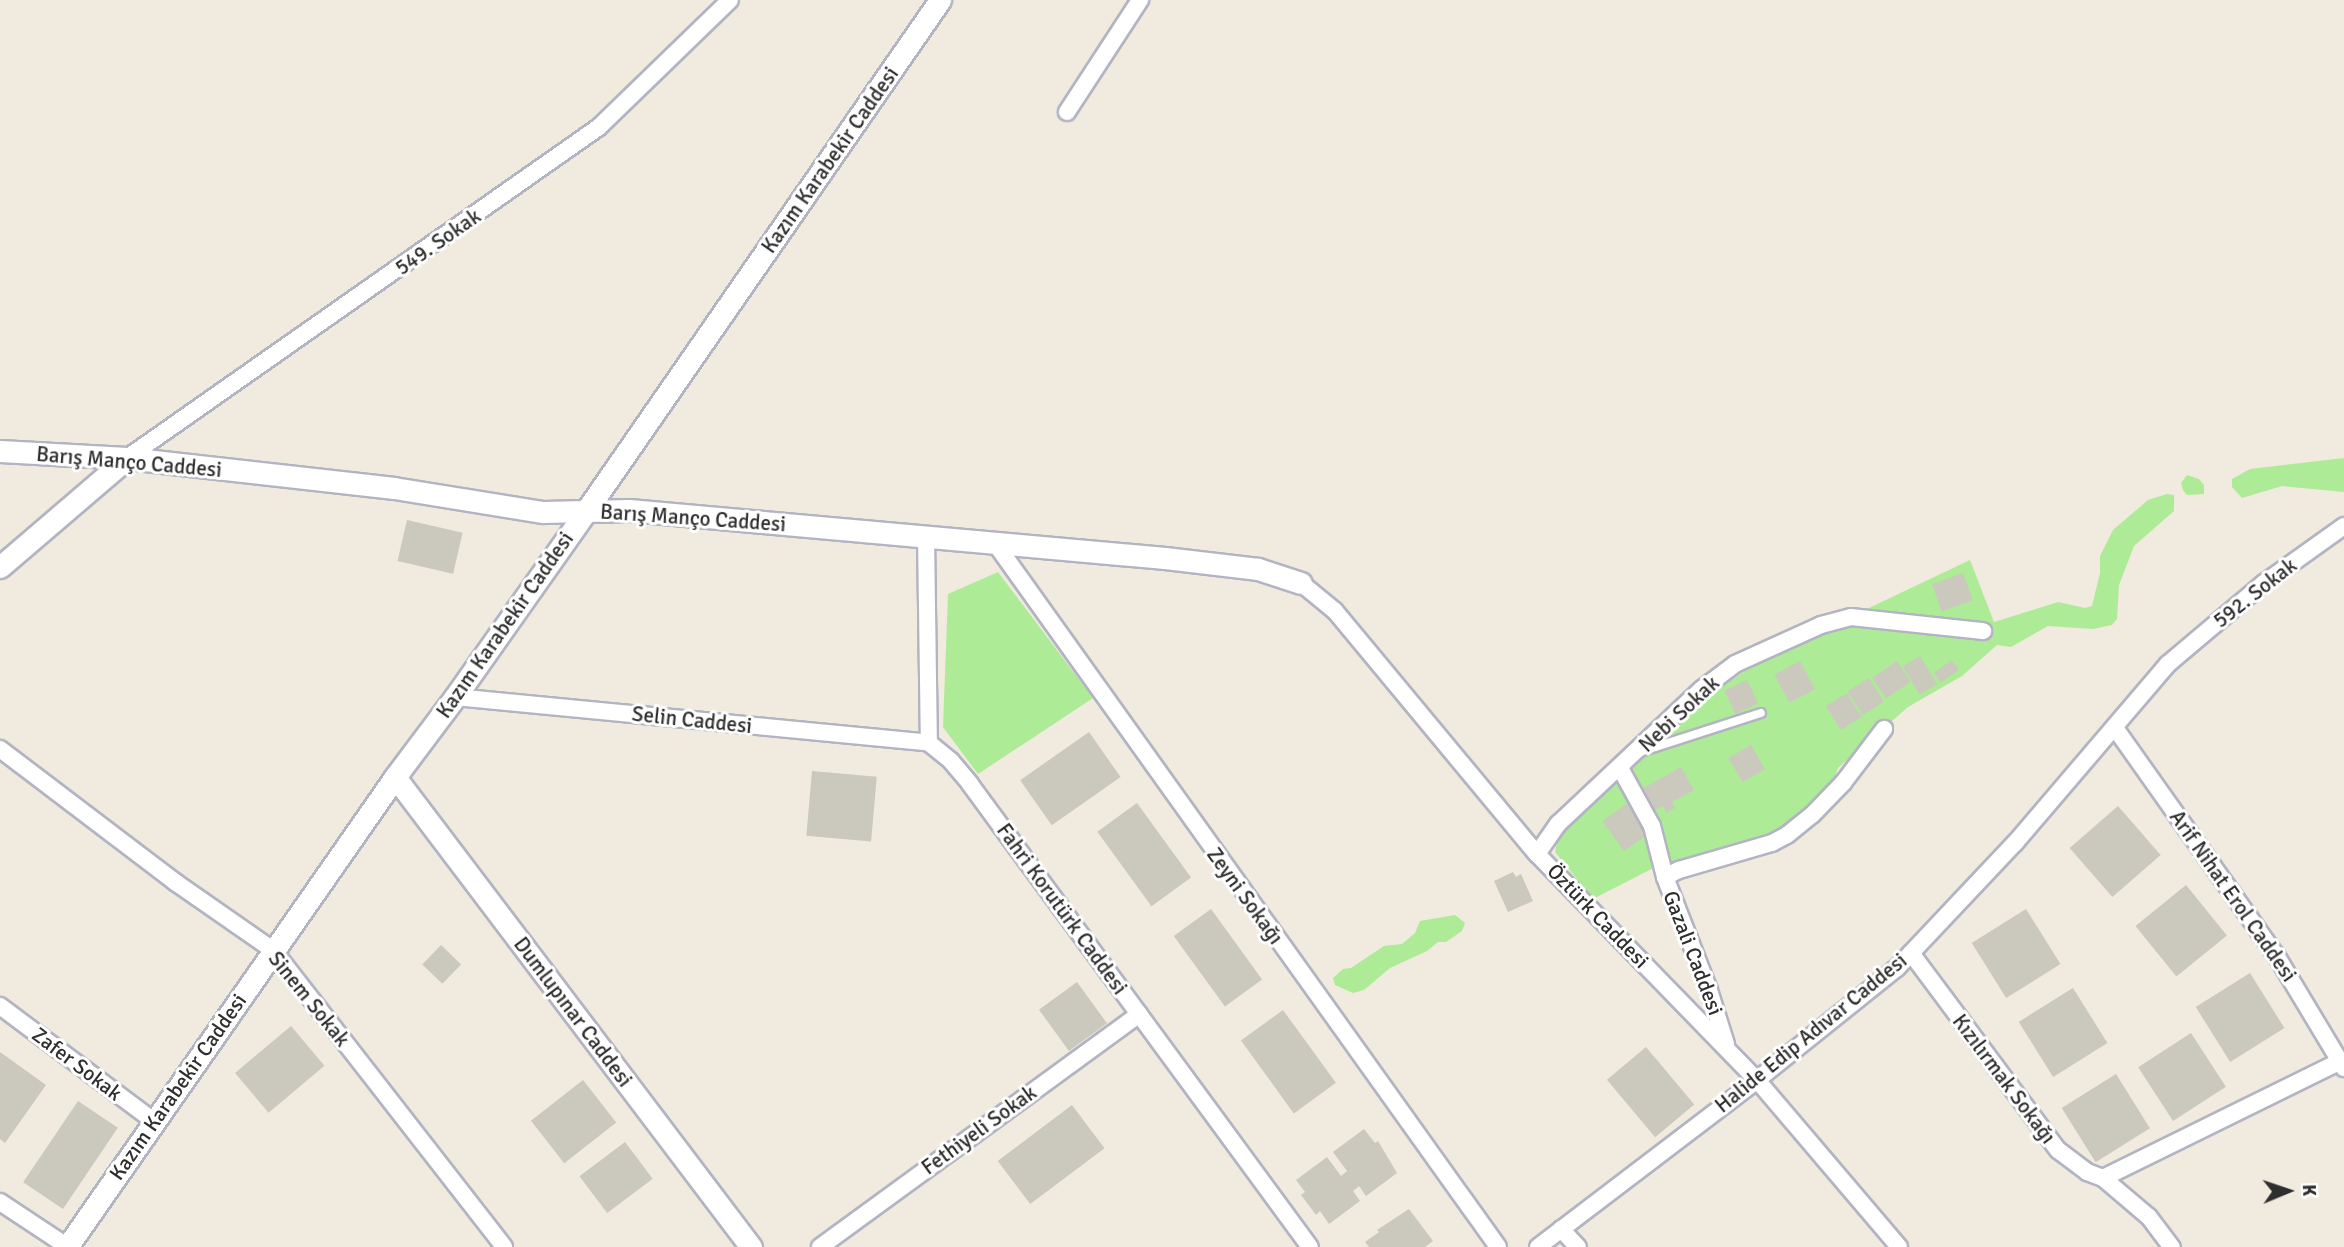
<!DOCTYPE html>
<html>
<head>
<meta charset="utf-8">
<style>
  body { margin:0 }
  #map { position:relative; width:2344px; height:1247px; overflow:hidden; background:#f0eadf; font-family:Signika,sans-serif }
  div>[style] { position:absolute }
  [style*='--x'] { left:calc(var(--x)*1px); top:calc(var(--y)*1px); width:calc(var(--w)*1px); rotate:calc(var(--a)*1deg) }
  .green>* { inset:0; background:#adeb97 }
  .building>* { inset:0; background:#cbc8be; transform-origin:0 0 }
  .roads { filter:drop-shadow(2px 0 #b3b4c2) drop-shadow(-2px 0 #b3b4c2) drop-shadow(0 2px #b3b4c2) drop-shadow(0 -2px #b3b4c2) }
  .lane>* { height:8px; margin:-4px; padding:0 4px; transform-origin:4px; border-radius:4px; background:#fff }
  .street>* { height:16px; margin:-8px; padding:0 8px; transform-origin:8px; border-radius:8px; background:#fff }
  .secondary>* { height:21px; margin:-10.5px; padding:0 10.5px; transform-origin:10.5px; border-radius:10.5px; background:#fff }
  span { translate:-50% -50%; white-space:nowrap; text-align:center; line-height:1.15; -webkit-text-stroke:6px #fff; paint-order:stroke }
  .street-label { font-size:21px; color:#2e2e2e }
  .north { position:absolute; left:2253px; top:1156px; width:70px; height:70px; -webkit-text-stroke:5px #fff; paint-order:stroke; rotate:88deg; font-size:19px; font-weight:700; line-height:28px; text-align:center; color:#2e2e2e }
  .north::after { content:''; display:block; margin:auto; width:24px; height:32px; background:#2e2e2e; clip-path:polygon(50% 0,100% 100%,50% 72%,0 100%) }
</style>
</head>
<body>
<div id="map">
  <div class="green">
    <i style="clip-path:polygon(2344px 458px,2344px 492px,2282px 486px,2242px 498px,2232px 487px,2232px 479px,2250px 469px)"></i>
    <i style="clip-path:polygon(2187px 475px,2199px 479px,2204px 485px,2204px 494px,2187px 495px,2183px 490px,2181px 483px)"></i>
    <i style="clip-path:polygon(2167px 494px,2174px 495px,2174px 511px,2134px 546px,2119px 585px,2117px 619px,2112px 625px,2093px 629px,2048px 626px,2011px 647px,1997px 645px,1962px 676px,1908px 707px,1838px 768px,1831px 788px,1798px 818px,1773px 834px,1717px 849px,1680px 865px,1669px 860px,1593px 899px,1555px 852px,1558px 837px,1714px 692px,1764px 658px,1970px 560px,1994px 622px,2058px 602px,2085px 608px,2092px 606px,2100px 573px,2100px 556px,2113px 530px,2148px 500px)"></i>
    <i style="clip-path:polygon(998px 572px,1093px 698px,978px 774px,943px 727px,948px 594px)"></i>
    <i style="clip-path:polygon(1455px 915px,1465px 923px,1462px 931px,1446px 942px,1438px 942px,1427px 951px,1390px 968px,1364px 990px,1353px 993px,1335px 985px,1333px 978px,1343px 969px,1351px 968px,1384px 946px,1402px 944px,1415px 933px,1420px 921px)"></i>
  </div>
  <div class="building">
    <i style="left:407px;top:520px;width:57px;height:42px;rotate:13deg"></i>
    <i style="left:1963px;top:573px;width:29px;height:33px;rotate:70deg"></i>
    <i style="left:1920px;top:656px;width:33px;height:20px;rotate:59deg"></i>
    <i style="left:1952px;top:660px;width:12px;height:22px;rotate:55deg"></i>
    <i style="left:1800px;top:661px;width:32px;height:29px;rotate:62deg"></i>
    <i style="left:1897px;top:661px;width:25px;height:30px;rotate:56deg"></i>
    <i style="left:1869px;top:678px;width:28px;height:25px;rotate:58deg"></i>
    <i style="left:1747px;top:680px;width:26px;height:25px;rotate:65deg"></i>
    <i style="left:1847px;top:693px;width:28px;height:25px;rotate:58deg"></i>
    <i style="left:1089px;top:732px;width:55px;height:84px;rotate:55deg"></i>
    <i style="left:1751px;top:745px;width:28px;height:26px;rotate:60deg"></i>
    <i style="clip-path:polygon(1681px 767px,1694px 790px,1672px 802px,1675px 808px,1666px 813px,1663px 806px,1654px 811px,1642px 789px)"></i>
    <i style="left:812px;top:771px;width:65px;height:65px;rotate:5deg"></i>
    <i style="left:1137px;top:803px;width:92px;height:49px;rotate:54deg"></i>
    <i style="left:1628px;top:803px;width:37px;height:31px;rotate:55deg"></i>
    <i style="left:2118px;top:806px;width:65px;height:64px;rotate:49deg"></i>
    <i style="clip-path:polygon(1513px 872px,1516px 877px,1521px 874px,1533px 901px,1508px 912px,1494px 881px)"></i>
    <i style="left:2186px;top:885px;width:65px;height:65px;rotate:51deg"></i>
    <i style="left:1211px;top:909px;width:87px;height:46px;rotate:54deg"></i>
    <i style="left:2026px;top:909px;width:65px;height:64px;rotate:58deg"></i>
    <i style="left:441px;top:945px;width:28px;height:27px;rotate:44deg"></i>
    <i style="left:2250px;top:973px;width:65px;height:64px;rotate:58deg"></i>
    <i style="left:1077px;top:982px;width:51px;height:47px;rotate:54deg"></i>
    <i style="left:2073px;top:988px;width:65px;height:64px;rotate:58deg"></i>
    <i style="left:1283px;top:1010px;width:90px;height:52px;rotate:54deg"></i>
    <i style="left:291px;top:1026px;width:52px;height:73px;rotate:50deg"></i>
    <i style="left:2191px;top:1033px;width:64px;height:63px;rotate:57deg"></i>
    <i style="left:1646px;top:1047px;width:75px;height:51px;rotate:50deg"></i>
    <i style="clip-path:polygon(0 1052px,46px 1085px,5px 1143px,0 1139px)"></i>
    <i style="left:2116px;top:1074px;width:64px;height:64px;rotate:58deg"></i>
    <i style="left:583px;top:1080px;width:54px;height:66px;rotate:52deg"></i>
    <i style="left:78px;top:1101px;width:48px;height:98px;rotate:34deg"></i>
    <i style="left:1072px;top:1105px;width:54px;height:93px;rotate:53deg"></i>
    <i style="clip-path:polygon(1364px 1129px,1375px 1143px,1378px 1141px,1397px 1173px,1366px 1196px,1359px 1186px,1353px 1191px,1360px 1201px,1329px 1224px,1320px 1211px,1316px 1215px,1301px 1195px,1305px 1192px,1296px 1180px,1327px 1157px,1341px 1176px,1347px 1171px,1333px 1152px)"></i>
    <i style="left:625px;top:1142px;width:46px;height:57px;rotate:53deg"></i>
    <i style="clip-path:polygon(1409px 1209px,1433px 1241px,1425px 1247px,1369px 1247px,1365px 1242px,1379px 1232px,1377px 1230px)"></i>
  </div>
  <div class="roads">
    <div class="lane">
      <i style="--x:1640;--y:752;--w:127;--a:-17.9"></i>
    </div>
    <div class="street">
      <i style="--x:1067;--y:112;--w:134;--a:-56.9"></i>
      <i style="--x:127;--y:458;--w:576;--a:-35.04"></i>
      <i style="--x:599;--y:127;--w:182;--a:-44.1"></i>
      <i style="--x:926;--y:536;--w:207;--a:89.2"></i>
      <i style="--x:929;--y:743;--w:28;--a:39"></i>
      <i style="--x:951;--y:761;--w:30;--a:50"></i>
      <i style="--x:970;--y:784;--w:574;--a:53.71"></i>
      <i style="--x:995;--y:543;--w:865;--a:54.45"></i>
      <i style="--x:1301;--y:583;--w:44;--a:39.5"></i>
      <i style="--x:1335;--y:611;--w:316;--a:50.3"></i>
      <i style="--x:1537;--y:854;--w:315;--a:45.8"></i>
      <i style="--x:1757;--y:1080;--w:219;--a:49.6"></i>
      <i style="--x:455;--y:697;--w:476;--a:5.5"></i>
      <i style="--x:2115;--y:728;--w:278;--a:54.7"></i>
      <i style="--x:2276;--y:955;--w:132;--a:59"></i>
      <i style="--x:0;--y:749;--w:220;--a:37.2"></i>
      <i style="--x:175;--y:882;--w:119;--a:34.8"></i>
      <i style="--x:273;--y:950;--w:376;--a:52.1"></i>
      <i style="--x:1620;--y:768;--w:66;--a:61.1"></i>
      <i style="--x:1652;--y:826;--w:53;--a:75.7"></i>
      <i style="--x:1537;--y:854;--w:37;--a:-55"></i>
      <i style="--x:1558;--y:824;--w:197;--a:-43.2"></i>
      <i style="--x:1702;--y:689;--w:41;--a:-37.1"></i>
      <i style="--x:1735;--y:664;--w:94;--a:-24.4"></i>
      <i style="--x:1821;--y:625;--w:31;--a:-15"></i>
      <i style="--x:1851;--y:617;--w:133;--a:6.1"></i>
      <i style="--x:1911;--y:953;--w:246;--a:53.3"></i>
      <i style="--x:2058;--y:1150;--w:36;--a:37"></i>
      <i style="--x:2087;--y:1172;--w:17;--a:21"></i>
      <i style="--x:2103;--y:1178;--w:60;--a:40.3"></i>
      <i style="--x:2149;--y:1217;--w:38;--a:53"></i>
      <i style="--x:0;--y:1006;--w:192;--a:36.8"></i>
      <i style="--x:1726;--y:1044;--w:57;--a:-107.5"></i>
      <i style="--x:1709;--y:990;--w:121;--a:-111.3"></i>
      <i style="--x:1665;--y:877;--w:16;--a:-27"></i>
      <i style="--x:1679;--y:870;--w:97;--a:-16.2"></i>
      <i style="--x:1772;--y:843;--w:17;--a:-28"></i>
      <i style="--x:1787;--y:835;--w:32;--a:-39"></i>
      <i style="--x:1812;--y:815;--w:45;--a:-45.9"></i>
      <i style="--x:1843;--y:783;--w:68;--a:-52.8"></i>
      <i style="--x:2103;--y:1178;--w:265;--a:-26.2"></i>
      <i style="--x:0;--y:1202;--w:82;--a:33.5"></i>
      <i style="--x:1561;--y:1229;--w:25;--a:47"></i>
      <i style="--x:820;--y:1247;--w:395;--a:-36.1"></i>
      <i style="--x:1538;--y:1247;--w:275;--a:-37.3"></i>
      <i style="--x:1757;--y:1080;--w:179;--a:-38.7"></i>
      <i style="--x:1897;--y:968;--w:172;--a:-46.7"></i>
      <i style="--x:2015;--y:843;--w:235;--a:-49.5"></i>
      <i style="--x:2168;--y:664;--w:126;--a:-40.2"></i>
      <i style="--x:2264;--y:583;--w:98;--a:-35.5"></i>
    </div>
    <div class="secondary">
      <i style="--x:0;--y:451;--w:127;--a:3.2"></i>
      <i style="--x:127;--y:458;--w:269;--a:6.4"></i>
      <i style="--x:394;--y:488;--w:151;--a:9.2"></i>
      <i style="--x:543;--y:512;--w:86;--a:-1.3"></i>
      <i style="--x:629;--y:510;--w:538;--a:5.12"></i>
      <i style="--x:1165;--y:558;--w:94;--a:6.7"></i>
      <i style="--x:1258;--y:569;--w:45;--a:18"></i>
      <i style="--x:0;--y:567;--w:167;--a:-40.6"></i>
      <i style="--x:395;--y:777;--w:590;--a:52.86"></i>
      <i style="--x:67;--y:1247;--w:573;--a:-55.09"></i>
      <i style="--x:395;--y:777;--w:100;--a:-53.1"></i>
      <i style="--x:455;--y:697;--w:228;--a:-54.8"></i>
      <i style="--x:586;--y:511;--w:622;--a:-55.29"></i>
    </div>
  </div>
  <div class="street-label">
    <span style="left:830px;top:160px;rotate:-55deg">Kazım Karabekir Caddesi</span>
    <span style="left:438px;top:242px;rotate:-35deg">549. Sokak</span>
    <span style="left:129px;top:462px;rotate:5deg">Barış Manço Caddesi</span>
    <span style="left:693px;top:518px;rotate:4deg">Barış Manço Caddesi</span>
    <span style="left:2255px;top:593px;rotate:-38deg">592. Sokak</span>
    <span style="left:505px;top:625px;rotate:-55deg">Kazım Karabekir Caddesi</span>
    <span style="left:1679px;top:714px;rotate:-43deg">Nebi Sokak</span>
    <span style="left:692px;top:720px;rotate:6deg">Selin Caddesi</span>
    <span style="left:1245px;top:896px;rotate:54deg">Zeyni Sokağı</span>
    <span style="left:2233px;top:896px;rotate:55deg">Arif Nihat Erol Caddesi</span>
    <span style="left:1062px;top:909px;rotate:54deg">Fahri Korutürk Caddesi</span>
    <span style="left:1598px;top:916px;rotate:46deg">Öztürk Caddesi</span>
    <span style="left:1693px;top:953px;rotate:69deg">Gazali Caddesi</span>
    <span style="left:309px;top:999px;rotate:51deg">Sinem Sokak</span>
    <span style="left:573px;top:1012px;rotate:53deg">Dumlupınar Caddesi</span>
    <span style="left:1811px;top:1033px;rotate:-39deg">Halide Edip Adıvar Caddesi</span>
    <span style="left:77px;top:1064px;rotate:37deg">Zafer Sokak</span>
    <span style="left:2004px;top:1079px;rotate:53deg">Kızılırmak Sokağı</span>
    <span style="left:178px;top:1087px;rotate:-55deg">Kazım Karabekir Caddesi</span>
    <span style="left:979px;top:1130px;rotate:-36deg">Fethiyeli Sokak</span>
  </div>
  <div class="north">K</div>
</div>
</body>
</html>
